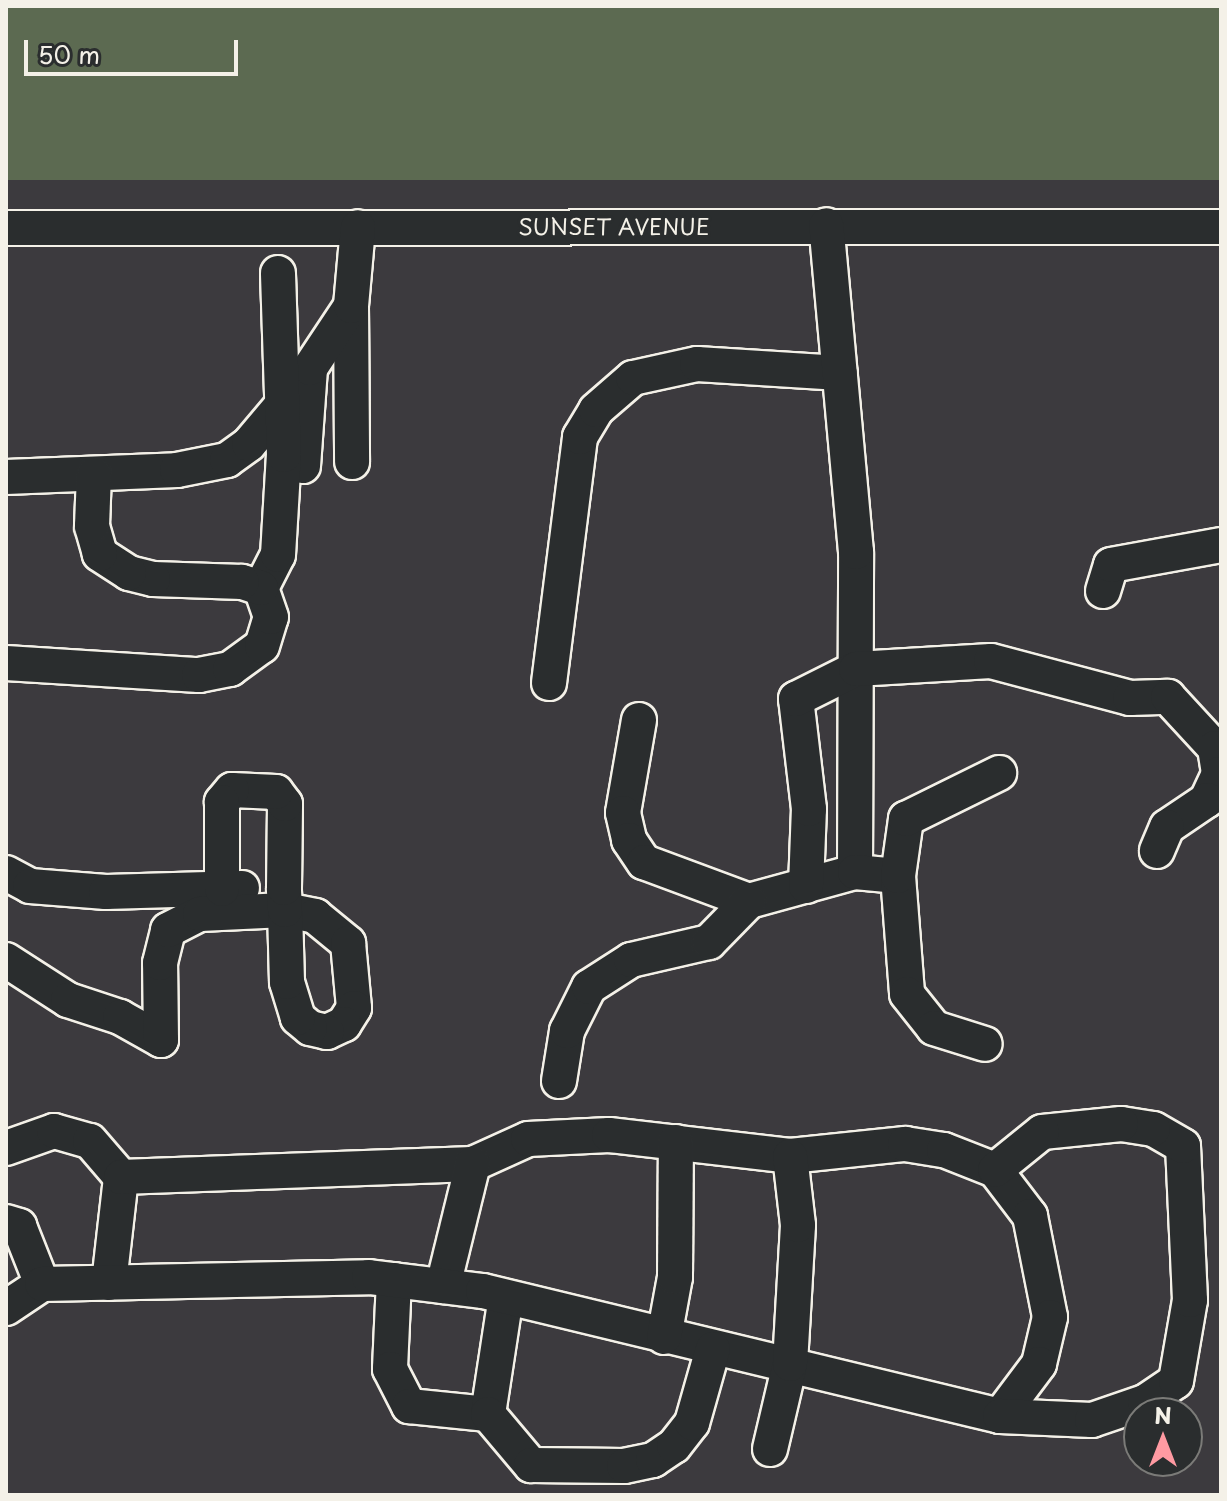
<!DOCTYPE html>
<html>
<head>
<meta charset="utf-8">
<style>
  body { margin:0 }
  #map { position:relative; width:1227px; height:1501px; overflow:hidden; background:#3c3a3e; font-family:"Playpen Sans",sans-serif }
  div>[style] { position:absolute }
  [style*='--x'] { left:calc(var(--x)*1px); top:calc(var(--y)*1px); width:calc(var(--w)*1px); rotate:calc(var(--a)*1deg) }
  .green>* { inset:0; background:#5c6a51; transform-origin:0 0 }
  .roads { filter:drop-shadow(2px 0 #f4f1e8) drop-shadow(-2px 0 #f4f1e8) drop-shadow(0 2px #f4f1e8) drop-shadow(0 -2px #f4f1e8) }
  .minor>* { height:34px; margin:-17px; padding:0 17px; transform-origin:17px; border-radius:17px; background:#2a2d2e }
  span { translate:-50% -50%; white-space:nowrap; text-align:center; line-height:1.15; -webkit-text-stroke:6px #2a2d2e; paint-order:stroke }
  .street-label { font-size:22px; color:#f4f1e8 }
  .frame { position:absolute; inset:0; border:8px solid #f4f1e8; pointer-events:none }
  .north { position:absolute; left:1123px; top:1397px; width:80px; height:80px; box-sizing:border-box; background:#2a2d2e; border:2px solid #7b7b78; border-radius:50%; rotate:0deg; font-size:22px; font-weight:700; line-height:32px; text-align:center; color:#f4f1e8 }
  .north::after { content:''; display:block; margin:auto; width:28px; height:36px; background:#ff9aa2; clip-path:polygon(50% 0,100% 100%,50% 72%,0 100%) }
  .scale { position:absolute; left:24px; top:40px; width:214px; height:36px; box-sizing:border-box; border:4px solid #f4f1e8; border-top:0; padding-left:10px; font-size:24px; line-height:28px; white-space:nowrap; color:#f4f1e8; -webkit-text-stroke:6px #2a2d2e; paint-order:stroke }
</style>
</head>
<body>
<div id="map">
  <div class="green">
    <i style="left:6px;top:6px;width:1215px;height:174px"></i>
  </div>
  <div class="roads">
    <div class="minor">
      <i style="--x:6;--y:228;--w:1215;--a:-0.05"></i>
      <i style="--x:351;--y:306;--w:156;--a:89.6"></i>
      <i style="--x:303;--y:466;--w:98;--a:-85.9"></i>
      <i style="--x:310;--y:368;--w:74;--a:-56.5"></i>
      <i style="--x:351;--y:306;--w:79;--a:-84.9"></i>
      <i style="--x:6;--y:477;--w:171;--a:-2.3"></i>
      <i style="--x:177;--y:470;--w:51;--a:-11.3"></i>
      <i style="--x:227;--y:460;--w:27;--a:-36"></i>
      <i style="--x:249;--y:444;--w:51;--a:-49.8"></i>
      <i style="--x:261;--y:588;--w:37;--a:-63"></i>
      <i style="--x:278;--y:555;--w:100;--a:-86.6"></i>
      <i style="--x:284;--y:455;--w:182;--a:-91.9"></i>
      <i style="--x:1103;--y:591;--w:27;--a:-73"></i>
      <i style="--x:1111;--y:565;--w:112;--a:-10.3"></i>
      <i style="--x:6;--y:663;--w:193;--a:3.6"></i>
      <i style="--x:199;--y:675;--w:32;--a:-11"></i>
      <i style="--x:230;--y:669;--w:39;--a:-36"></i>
      <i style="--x:262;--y:646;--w:30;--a:-73"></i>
      <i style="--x:271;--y:617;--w:31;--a:-109"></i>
      <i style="--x:261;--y:588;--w:20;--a:-162"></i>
      <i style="--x:242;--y:582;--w:89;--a:-178.1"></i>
      <i style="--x:153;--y:579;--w:25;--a:-166"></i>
      <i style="--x:129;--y:573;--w:35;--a:-147"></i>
      <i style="--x:100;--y:554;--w:29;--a:-106"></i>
      <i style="--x:92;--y:526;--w:52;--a:-87.8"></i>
      <i style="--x:549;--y:683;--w:248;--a:-82.8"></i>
      <i style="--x:580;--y:437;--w:31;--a:-59"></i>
      <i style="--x:596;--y:410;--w:49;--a:-40.9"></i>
      <i style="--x:633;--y:378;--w:66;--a:-12.3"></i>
      <i style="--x:697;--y:364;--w:143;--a:3.6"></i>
      <i style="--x:639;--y:720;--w:94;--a:99.8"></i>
      <i style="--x:623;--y:813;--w:28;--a:77"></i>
      <i style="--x:629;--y:840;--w:27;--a:56"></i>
      <i style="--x:644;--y:862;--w:112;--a:20.4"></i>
      <i style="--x:749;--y:901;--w:110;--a:-15.3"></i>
      <i style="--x:855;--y:872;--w:320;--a:-89.8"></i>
      <i style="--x:856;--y:552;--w:328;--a:-95.2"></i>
      <i style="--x:855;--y:872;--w:43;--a:5.3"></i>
      <i style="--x:898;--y:876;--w:118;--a:85.6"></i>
      <i style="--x:907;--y:994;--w:43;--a:51.5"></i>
      <i style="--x:934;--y:1028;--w:53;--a:17.4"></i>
      <i style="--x:6;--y:873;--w:27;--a:28"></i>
      <i style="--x:30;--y:886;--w:76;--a:4.5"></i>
      <i style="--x:106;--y:892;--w:136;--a:-1.7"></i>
      <i style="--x:898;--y:876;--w:58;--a:-82"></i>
      <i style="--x:906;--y:819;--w:104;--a:-26.3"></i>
      <i style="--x:806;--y:886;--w:77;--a:-87.8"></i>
      <i style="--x:809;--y:809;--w:111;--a:-96.7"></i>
      <i style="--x:796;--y:699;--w:67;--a:-26.6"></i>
      <i style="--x:856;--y:669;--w:135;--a:-3.4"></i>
      <i style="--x:991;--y:661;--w:144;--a:14.9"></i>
      <i style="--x:1130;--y:698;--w:38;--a:-2"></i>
      <i style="--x:1168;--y:697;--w:69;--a:47.3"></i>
      <i style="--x:1215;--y:748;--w:26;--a:81"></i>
      <i style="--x:1219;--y:774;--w:29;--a:115"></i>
      <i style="--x:1207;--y:800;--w:48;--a:146"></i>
      <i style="--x:1167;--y:827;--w:26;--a:113"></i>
      <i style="--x:6;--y:960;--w:74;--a:32.8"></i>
      <i style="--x:68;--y:1000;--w:55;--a:18.1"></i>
      <i style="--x:120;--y:1017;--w:47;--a:29.3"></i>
      <i style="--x:161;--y:1040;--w:77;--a:-90.7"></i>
      <i style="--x:160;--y:963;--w:34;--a:-76"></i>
      <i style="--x:168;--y:930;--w:36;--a:-27"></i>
      <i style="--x:200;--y:914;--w:85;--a:-2.7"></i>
      <i style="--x:285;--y:910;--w:31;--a:11"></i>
      <i style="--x:315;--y:916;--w:43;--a:39.3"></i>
      <i style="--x:348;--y:943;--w:65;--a:84.7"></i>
      <i style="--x:354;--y:1008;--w:19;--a:122"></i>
      <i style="--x:344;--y:1024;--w:19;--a:155"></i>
      <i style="--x:327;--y:1032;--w:17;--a:-167"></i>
      <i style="--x:310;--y:1028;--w:16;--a:-140"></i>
      <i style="--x:298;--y:1018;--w:38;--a:-107"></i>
      <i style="--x:287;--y:982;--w:72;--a:-91.6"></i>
      <i style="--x:285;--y:910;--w:22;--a:-93"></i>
      <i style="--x:284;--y:888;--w:84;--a:-89.3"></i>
      <i style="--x:285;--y:804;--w:15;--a:-127"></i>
      <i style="--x:276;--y:792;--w:44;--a:-177.4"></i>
      <i style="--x:232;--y:790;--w:16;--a:130"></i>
      <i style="--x:222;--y:802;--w:87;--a:90"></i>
      <i style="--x:559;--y:1081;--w:51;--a:-80.9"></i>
      <i style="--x:567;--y:1031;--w:49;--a:-63.4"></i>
      <i style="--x:589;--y:987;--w:50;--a:-32.7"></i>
      <i style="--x:631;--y:960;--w:80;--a:-13"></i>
      <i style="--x:709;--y:942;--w:57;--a:-45.7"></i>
      <i style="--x:6;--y:1148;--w:51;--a:-19.5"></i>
      <i style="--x:54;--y:1131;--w:37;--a:16"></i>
      <i style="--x:90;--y:1141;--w:48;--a:49.3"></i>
      <i style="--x:6;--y:1222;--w:14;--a:17"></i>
      <i style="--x:19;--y:1226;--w:62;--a:68.4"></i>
      <i style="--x:394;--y:1280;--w:89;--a:92.6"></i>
      <i style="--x:390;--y:1369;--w:42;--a:62.8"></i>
      <i style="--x:409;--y:1406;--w:79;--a:5.8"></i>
      <i style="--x:488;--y:1414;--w:118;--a:-81.3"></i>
      <i style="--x:109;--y:1283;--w:107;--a:-83.5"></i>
      <i style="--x:121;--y:1177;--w:352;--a:-2.1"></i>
      <i style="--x:473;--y:1164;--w:60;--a:-24.4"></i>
      <i style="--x:528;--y:1139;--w:81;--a:-2.8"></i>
      <i style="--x:609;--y:1135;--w:182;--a:6.6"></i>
      <i style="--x:790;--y:1156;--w:116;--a:-6"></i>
      <i style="--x:905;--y:1144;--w:39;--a:9"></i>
      <i style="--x:944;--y:1150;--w:55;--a:21.4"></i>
      <i style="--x:995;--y:1170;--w:58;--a:52.7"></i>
      <i style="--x:1030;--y:1216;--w:103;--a:78.8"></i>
      <i style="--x:1050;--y:1317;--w:48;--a:103.2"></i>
      <i style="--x:1039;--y:1364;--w:65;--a:126.9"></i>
      <i style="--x:443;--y:1286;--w:126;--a:-76.2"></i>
      <i style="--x:6;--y:1308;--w:43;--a:-33.7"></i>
      <i style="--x:42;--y:1284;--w:327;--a:-1.2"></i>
      <i style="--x:369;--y:1277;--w:115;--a:7"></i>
      <i style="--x:483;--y:1291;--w:532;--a:13.59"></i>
      <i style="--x:1000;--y:1416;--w:92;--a:2.5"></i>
      <i style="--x:1092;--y:1420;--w:56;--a:-18.8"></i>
      <i style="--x:1145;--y:1402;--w:37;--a:-34"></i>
      <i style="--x:1176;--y:1381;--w:82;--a:-80.2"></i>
      <i style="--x:1190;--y:1300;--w:154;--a:-92.6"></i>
      <i style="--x:1183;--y:1146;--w:34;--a:-150"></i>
      <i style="--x:1153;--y:1129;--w:32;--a:-171"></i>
      <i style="--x:1121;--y:1124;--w:79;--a:174.2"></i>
      <i style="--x:1042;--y:1132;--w:60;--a:141"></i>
      <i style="--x:664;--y:1337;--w:61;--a:-79.6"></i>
      <i style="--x:675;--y:1277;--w:135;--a:-89.6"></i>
      <i style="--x:488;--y:1414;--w:67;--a:49.9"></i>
      <i style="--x:531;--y:1465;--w:93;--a:0.6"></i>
      <i style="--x:624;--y:1466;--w:30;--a:-12"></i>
      <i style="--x:653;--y:1460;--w:25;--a:-34"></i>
      <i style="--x:674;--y:1446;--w:29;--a:-52"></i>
      <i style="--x:692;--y:1423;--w:77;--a:-74.2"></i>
      <i style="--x:770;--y:1449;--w:87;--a:-76.8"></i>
      <i style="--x:790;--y:1364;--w:139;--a:-86.7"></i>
      <i style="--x:798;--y:1225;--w:69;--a:-96.6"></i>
    </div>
  </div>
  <div class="street-label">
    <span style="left:614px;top:226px">SUNSET AVENUE</span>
  </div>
  <div class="frame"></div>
  <div class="north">N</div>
  <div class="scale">50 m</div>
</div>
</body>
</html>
